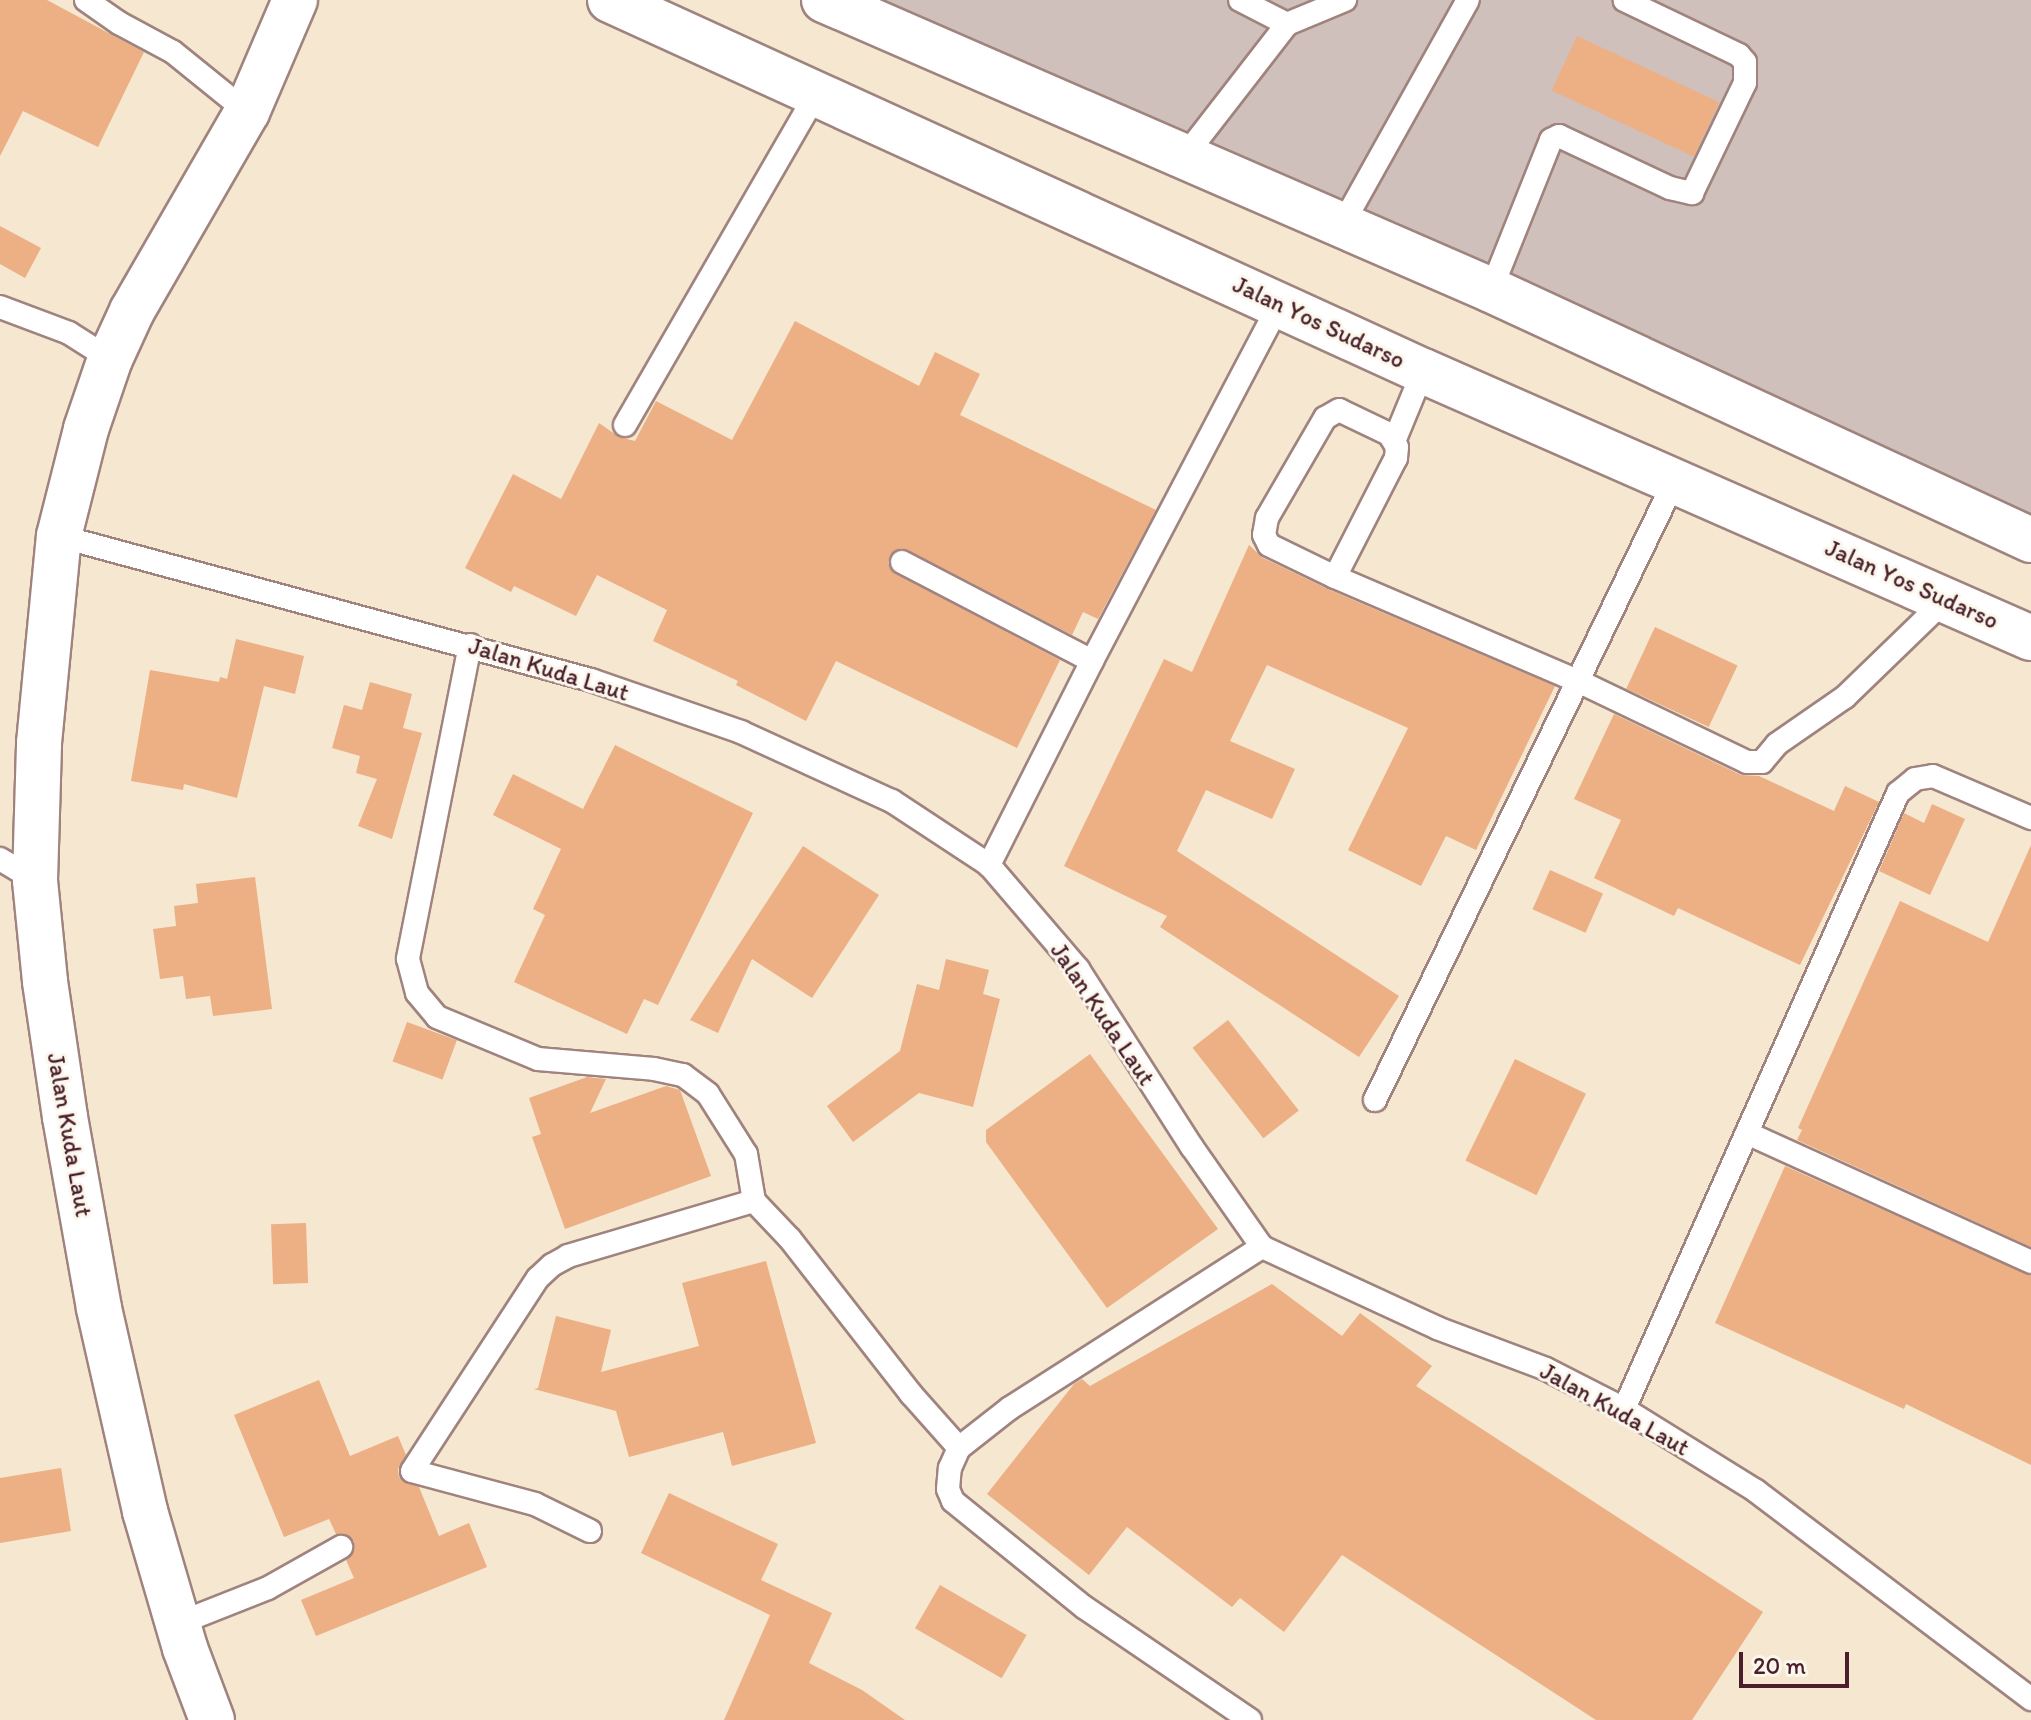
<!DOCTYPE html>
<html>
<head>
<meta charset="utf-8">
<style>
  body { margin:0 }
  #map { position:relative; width:2031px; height:1720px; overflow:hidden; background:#f5e7d0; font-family:Itim,sans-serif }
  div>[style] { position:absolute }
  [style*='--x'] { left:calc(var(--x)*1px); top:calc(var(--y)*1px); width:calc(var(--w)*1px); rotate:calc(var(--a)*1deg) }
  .industrial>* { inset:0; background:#d0c0bc }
  .building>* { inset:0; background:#edaf84; transform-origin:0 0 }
  .roads { filter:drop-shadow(2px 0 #a0837e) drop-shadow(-2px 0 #a0837e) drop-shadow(0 2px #a0837e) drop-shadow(0 -2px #a0837e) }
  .lane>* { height:22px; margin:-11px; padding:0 11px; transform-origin:11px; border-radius:11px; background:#fff }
  .street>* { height:44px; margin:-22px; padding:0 22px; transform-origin:22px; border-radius:22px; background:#fff }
  .primary>* { height:44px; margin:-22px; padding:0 22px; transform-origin:22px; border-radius:22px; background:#fff }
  span { translate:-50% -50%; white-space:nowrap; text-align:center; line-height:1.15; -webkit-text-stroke:6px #fbf7ec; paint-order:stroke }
  .street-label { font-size:24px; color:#4a1f2b }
  .scale { position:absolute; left:1739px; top:1652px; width:110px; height:36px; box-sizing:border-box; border:4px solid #4a1f2b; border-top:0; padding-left:10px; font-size:24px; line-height:28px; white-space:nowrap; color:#4a1f2b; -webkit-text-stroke:6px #fbf7ec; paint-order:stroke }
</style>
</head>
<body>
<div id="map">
  <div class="industrial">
    <i style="clip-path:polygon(870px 0,2031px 0,2031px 520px)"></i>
  </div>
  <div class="building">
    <i style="clip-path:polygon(0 0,47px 0,144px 52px,98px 147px,23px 111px,0 156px)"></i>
    <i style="left:1577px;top:36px;width:157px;height:60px;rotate:25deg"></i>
    <i style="clip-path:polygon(0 226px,41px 248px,25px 278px,0 264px)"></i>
    <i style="clip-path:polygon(795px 321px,919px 386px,935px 352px,980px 374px,960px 415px,1156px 510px,1098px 619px,1083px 612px,1072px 635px,908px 550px,901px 548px,890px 555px,888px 563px,896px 574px,1060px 660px,1017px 748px,836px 661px,806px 721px,736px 685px,738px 681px,653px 641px,667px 610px,597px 575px,576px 616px,514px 586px,511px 592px,465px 568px,513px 474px,561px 499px,599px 423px,619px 437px,635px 441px,656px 401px,732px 440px)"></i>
    <i style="clip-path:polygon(1249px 545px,1263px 558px,1330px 590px,1555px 686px,1476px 850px,1446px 836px,1421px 886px,1348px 850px,1408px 728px,1267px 665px,1230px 741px,1295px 769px,1272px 819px,1206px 790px,1177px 851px,1399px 996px,1359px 1057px,1160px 927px,1167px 916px,1064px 866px,1164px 659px,1192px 672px)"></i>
    <i style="left:1655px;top:627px;width:91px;height:68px;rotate:25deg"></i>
    <i style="clip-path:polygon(236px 639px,304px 656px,295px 694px,264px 686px,237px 798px,184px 784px,183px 790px,131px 781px,150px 670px,219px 682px,220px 677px,227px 679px)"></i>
    <i style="clip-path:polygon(370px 682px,412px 694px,403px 728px,422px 733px,392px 839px,358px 826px,377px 779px,356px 773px,360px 756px,332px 748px,344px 705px,362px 710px)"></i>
    <i style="clip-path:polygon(1614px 714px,1741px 775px,1759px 776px,1834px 811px,1845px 786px,1879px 802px,1800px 965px,1678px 908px,1674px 916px,1594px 878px,1621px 820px,1574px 799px)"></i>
    <i style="clip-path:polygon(615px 745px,753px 813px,658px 1005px,644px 999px,627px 1034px,514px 982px,545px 915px,533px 909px,561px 849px,493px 815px,513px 774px,583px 809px)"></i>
    <i style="clip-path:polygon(1932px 804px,1965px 819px,1930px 895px,1879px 871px,1904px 813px,1924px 823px)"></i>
    <i style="clip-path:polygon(2031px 845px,2031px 1247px,1797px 1140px,1802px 1130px,1798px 1128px,1900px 901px,1988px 942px)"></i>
    <i style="clip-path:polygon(803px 846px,879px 895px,812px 998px,752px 959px,718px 1033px,690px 1020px)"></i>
    <i style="left:1550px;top:870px;width:58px;height:43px;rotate:24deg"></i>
    <i style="clip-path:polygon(255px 877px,272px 1009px,213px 1016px,210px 996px,186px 999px,183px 976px,160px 979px,153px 929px,176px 926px,174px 906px,198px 903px,196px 884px)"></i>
    <i style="clip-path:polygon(946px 959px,989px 970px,983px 994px,1000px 999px,973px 1107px,919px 1093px,853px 1142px,827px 1106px,900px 1051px,917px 984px,939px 990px)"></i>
    <i style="left:1228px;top:1020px;width:115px;height:45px;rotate:52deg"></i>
    <i style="left:407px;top:1022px;width:53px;height:42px;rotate:20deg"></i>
    <i style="clip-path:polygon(1090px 1054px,1218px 1229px,1107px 1308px,986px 1142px,986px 1130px)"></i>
    <i style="left:1515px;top:1059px;width:79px;height:113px;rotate:26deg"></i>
    <i style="clip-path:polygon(587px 1077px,606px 1079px,590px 1113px,666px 1086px,680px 1090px,711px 1176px,565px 1229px,532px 1137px,541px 1134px,529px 1098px)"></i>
    <i style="clip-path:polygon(1785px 1166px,2031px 1276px,2031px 1465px,1906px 1404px,1904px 1409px,1715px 1323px)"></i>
    <i style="left:306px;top:1223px;width:60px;height:35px;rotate:88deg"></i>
    <i style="clip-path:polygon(766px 1261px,816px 1443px,732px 1466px,723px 1432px,629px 1457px,616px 1411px,534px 1389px,538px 1388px,556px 1316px,611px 1330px,601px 1372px,699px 1346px,682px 1283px)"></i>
    <i style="clip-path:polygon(1272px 1284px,1342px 1336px,1360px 1313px,1432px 1366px,1416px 1386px,1763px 1612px,1692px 1720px,1596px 1720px,1342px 1555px,1284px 1632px,1240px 1598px,1232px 1607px,1127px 1527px,1089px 1575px,987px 1494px,1074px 1384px,1082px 1379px,1090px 1386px)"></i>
    <i style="clip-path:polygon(319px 1380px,350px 1456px,398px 1436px,406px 1455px,398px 1469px,399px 1477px,419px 1487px,439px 1536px,469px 1523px,487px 1567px,316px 1636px,301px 1600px,354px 1578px,346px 1560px,353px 1553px,354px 1541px,347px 1535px,336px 1534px,329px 1519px,284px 1537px,234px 1415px)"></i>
    <i style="clip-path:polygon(61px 1468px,71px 1531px,0 1543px,0 1478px)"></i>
    <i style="clip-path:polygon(669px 1493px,778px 1544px,761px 1580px,832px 1613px,809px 1663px,862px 1690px,905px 1720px,724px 1720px,770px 1615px,641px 1553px)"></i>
    <i style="left:940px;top:1585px;width:100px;height:50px;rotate:30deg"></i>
  </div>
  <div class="roads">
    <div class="lane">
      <i style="--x:86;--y:0;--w:40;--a:34.9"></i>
      <i style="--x:119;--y:23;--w:61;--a:28.2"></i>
      <i style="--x:173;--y:52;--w:95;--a:39"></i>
      <i style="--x:1240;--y:0;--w:53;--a:27.1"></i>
      <i style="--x:1184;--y:157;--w:168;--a:-52.2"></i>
      <i style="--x:1287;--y:24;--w:63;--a:-22.5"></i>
      <i style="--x:1341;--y:227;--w:260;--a:-60.8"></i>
      <i style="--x:1491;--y:290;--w:162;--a:-68.2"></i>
      <i style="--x:1551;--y:140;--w:9;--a:-27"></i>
      <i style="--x:1559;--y:136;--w:123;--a:25.1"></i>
      <i style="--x:1670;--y:188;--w:23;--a:13"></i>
      <i style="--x:1692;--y:193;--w:122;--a:-64.3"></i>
      <i style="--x:1745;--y:83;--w:21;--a:-90"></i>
      <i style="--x:1745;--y:62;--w:9;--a:-131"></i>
      <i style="--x:1739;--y:55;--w:127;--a:-154.4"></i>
      <i style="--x:0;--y:307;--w:74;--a:20.6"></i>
      <i style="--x:69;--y:333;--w:49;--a:32.4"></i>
      <i style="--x:625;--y:425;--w:384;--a:-60"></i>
      <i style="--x:1395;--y:439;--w:74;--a:-67.6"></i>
      <i style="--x:59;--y:536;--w:551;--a:15.15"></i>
      <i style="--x:591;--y:680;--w:159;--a:19.1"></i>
      <i style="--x:741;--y:732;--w:166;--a:24.6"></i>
      <i style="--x:892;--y:801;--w:116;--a:33.4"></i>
      <i style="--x:989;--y:865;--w:137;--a:49.4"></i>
      <i style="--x:1078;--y:969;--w:211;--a:57.4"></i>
      <i style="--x:1192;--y:1147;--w:122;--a:55"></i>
      <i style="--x:1262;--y:1247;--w:193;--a:24.8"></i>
      <i style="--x:1437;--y:1328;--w:116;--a:20.6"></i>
      <i style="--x:1546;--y:1369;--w:88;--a:27.1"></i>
      <i style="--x:1624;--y:1409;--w:155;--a:31.8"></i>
      <i style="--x:1756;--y:1491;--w:345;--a:37.1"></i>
      <i style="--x:902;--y:562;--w:214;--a:27.5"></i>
      <i style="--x:1092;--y:661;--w:229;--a:116.8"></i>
      <i style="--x:1335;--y:577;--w:134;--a:-62.9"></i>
      <i style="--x:1396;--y:458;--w:11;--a:-85"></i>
      <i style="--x:1397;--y:447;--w:15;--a:-122"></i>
      <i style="--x:1389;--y:434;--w:55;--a:-154.4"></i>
      <i style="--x:1339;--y:410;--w:16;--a:150"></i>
      <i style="--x:1325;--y:418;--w:116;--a:120.1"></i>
      <i style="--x:1267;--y:518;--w:17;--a:100"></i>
      <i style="--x:1264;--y:535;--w:11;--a:63"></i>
      <i style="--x:1269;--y:545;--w:73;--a:25.9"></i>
      <i style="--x:1335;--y:577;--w:264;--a:23.2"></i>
      <i style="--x:1578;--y:681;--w:187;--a:25.6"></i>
      <i style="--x:1747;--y:762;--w:15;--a:0"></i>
      <i style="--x:1762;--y:762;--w:23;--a:-50"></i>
      <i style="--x:1777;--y:744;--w:83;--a:-34.7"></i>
      <i style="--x:1845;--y:697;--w:142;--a:-44.1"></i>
      <i style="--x:470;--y:645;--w:320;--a:101.2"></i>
      <i style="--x:408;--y:959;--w:35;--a:75"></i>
      <i style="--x:417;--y:993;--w:31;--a:50"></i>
      <i style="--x:437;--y:1017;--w:109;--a:22.6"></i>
      <i style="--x:538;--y:1059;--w:116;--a:4.9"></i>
      <i style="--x:654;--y:1069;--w:30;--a:12"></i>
      <i style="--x:683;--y:1075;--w:31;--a:37"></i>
      <i style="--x:708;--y:1094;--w:71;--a:57.7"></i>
      <i style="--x:746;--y:1154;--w:48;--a:80.3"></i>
      <i style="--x:754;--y:1201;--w:52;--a:46.5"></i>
      <i style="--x:790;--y:1239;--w:197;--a:52"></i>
      <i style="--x:911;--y:1394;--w:72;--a:48.4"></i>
      <i style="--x:1092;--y:661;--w:404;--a:-62.3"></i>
      <i style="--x:0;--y:859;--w:41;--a:31"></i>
      <i style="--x:1375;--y:1100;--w:689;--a:-64.18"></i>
      <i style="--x:1747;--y:1133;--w:312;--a:24.4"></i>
      <i style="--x:1624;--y:1409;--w:674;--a:-66.02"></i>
      <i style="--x:1898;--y:793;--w:22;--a:-39"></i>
      <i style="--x:1915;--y:779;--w:18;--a:-9"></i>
      <i style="--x:1933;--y:776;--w:107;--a:23.2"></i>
      <i style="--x:590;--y:1531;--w:61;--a:-153.9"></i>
      <i style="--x:535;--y:1504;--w:127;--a:-165"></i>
      <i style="--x:412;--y:1471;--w:230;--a:-56.9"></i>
      <i style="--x:538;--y:1278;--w:19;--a:-43"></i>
      <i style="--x:552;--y:1265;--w:18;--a:-29"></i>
      <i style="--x:568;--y:1256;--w:194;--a:-16.5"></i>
      <i style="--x:177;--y:1624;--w:98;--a:-21.6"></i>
      <i style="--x:268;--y:1588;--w:84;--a:-29.3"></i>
      <i style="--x:1250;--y:1720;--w:199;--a:-145.8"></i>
      <i style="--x:1085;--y:1608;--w:170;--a:-141"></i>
      <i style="--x:953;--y:1501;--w:13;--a:-113"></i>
      <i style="--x:948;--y:1489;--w:21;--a:-85"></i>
      <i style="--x:950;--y:1468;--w:22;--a:-66"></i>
      <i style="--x:959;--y:1448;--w:65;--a:-38.1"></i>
      <i style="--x:1010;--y:1408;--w:299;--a:-32.6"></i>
    </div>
    <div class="street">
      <i style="--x:212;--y:1720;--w:77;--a:-110.6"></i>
      <i style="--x:185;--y:1648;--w:143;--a:-106.3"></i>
      <i style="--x:145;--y:1511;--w:208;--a:-102.8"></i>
      <i style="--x:99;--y:1308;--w:194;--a:-100.1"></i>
      <i style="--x:65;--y:1117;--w:137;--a:-98.4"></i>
      <i style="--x:45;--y:981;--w:101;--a:-95.7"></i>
      <i style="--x:35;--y:880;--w:137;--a:-88.3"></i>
      <i style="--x:39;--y:743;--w:208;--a:-84.5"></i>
      <i style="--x:59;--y:536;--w:110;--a:-75.8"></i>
      <i style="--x:86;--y:429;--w:74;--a:-71.1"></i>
      <i style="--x:110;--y:359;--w:53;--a:-65.4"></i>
      <i style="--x:132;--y:311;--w:230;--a:-60"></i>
      <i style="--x:247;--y:112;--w:122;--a:-66.8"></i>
    </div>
    <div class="primary">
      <i style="--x:610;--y:0;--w:894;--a:24.53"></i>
      <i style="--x:1423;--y:371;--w:664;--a:23.71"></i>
      <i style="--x:824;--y:0;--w:727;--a:23.5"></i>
      <i style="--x:1491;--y:290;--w:595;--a:24.84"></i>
    </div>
  </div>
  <div class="street-label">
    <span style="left:1319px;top:322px;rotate:25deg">Jalan Yos Sudarso</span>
    <span style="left:1912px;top:584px;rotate:24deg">Jalan Yos Sudarso</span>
    <span style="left:549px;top:669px;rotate:17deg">Jalan Kuda Laut</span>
    <span style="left:1103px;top:1014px;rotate:56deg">Jalan Kuda Laut</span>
    <span style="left:70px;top:1135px;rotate:80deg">Jalan Kuda Laut</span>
    <span style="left:1615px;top:1409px;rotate:29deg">Jalan Kuda Laut</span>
  </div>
  <div class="scale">20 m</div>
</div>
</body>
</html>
